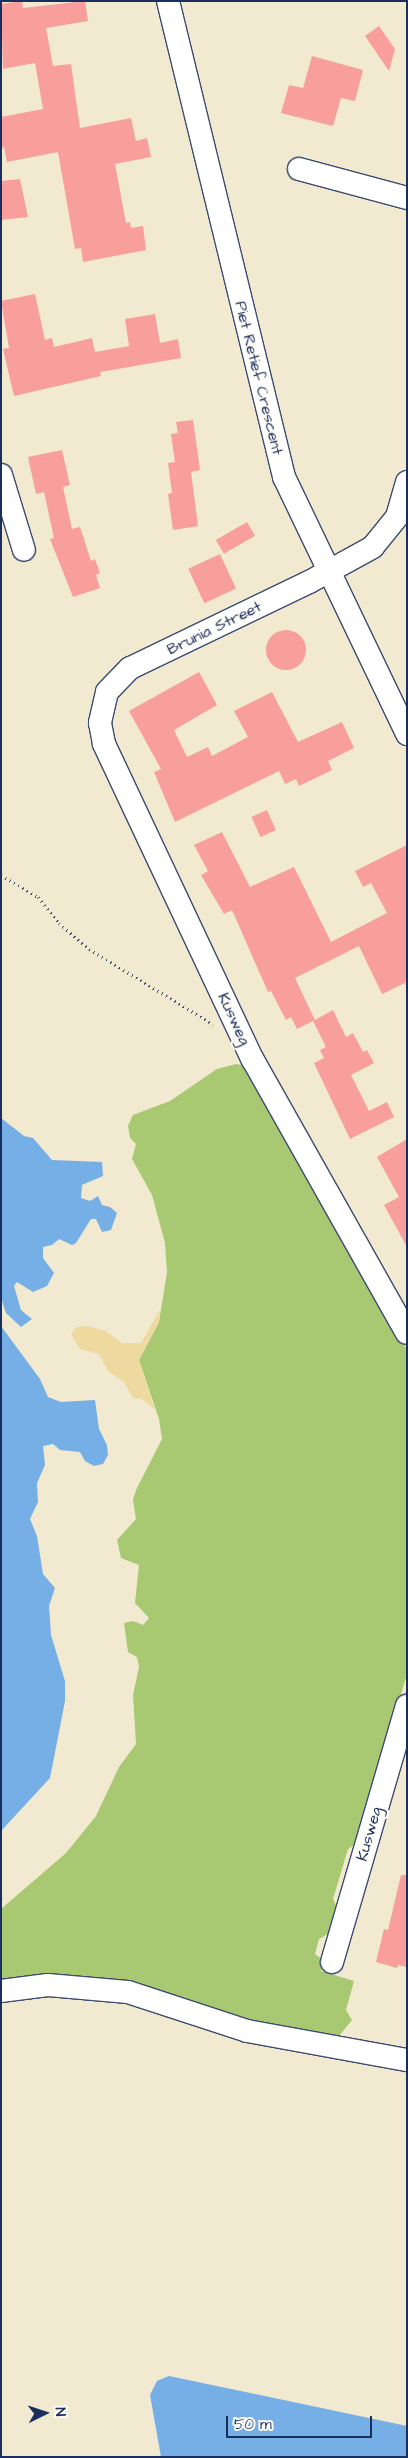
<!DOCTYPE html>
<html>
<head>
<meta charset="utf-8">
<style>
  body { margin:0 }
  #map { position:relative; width:408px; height:2458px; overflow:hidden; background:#f1ead1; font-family:"Architects Daughter",sans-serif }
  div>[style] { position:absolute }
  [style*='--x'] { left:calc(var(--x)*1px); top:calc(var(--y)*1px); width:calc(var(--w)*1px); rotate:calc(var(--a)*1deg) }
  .green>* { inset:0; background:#a8c972 }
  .sand>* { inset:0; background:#eeda9e }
  .water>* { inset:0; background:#75afe5 }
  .building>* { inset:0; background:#f89e9b; transform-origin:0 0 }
  .round { border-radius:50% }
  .path>* { height:3px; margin-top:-1.5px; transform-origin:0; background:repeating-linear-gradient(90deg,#3b4b6f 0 1px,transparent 0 5px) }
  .roads { filter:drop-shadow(1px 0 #3b4b6f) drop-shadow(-1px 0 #3b4b6f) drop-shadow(0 1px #3b4b6f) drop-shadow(0 -1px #3b4b6f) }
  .minor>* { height:22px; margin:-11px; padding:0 11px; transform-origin:11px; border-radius:11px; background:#fff }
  span { translate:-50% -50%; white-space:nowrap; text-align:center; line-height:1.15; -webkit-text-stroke:4.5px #fdfcf7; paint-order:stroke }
  .street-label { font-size:16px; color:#1b2f5e }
  .frame { position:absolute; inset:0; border:2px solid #1b2f5e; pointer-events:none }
  .north { position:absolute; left:20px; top:2388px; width:50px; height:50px; -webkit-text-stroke:4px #fdfcf7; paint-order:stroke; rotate:86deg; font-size:14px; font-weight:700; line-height:20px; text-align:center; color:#1b2f5e }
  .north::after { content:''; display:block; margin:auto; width:18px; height:22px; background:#1b2f5e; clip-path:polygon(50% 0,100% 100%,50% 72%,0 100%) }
  .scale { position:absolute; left:226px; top:2416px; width:146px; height:22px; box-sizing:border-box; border:2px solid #1b2f5e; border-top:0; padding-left:6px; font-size:15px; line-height:18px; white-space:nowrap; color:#1b2f5e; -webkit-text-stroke:4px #fdfcf7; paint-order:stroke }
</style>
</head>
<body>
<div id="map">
  <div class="green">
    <i style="clip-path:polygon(236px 1064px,249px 1066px,407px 1350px,407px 1674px,357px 1843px,348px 1849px,333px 1899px,338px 1909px,330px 1933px,319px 1939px,315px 1954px,323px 1960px,321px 1971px,354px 1981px,346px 2010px,352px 2020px,335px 2041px,229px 2019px,1px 1984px,1px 1909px,66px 1853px,96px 1816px,119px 1767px,136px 1744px,133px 1695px,139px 1667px,137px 1657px,128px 1652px,124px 1623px,133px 1621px,143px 1625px,149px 1618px,135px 1603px,139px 1565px,121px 1558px,117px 1540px,136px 1519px,133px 1500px,136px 1490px,162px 1439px,159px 1419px,139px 1360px,159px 1322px,167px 1272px,165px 1243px,152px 1195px,132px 1159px,136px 1144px,130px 1138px,128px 1126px,133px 1115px,170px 1101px,217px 1069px)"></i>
  </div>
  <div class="sand">
    <i style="clip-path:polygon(160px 1310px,159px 1322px,139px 1360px,155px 1410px,142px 1399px,133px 1398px,124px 1382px,108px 1371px,99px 1354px,80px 1349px,71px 1334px,77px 1327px,87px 1326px,106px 1331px,122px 1343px,141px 1343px)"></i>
  </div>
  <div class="water">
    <i style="clip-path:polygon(1px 1118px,24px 1136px,33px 1138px,52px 1160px,102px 1162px,103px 1176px,82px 1185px,81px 1198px,90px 1201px,98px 1196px,102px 1205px,110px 1207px,117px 1213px,111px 1230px,102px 1232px,96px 1219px,91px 1219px,76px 1243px,72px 1245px,59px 1239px,52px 1245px,43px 1247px,43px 1258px,54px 1273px,47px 1286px,33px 1292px,17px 1282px,14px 1286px,21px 1310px,32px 1319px,21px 1327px,6px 1313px,1px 1298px)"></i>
    <i style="clip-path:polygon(1px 1326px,40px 1379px,48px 1397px,61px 1402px,95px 1400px,99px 1429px,107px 1445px,108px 1455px,103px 1464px,94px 1466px,85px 1461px,80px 1452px,60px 1450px,53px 1444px,43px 1446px,45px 1465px,37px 1483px,38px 1502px,30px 1519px,37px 1536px,43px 1574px,55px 1588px,49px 1606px,51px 1635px,65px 1681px,65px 1701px,50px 1778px,1px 1831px)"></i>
    <i style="clip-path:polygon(169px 2376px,407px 2426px,407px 2457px,161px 2457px,150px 2395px,157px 2381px)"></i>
  </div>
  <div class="building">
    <i style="clip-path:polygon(22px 1px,23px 8px,85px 1px,88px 21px,46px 28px,53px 66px,71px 64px,80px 128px,131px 118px,136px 141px,147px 138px,151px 157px,115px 164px,126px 223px,130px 222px,131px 228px,143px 226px,146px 250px,83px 262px,81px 248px,75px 249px,58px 152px,7px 162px,4px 147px,1px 148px,1px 117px,43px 109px,35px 63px,3px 69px,1px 4px)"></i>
    <i style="clip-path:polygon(379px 26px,395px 49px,389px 71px,365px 36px)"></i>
    <i style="clip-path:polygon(312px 56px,363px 70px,355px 101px,341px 98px,333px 126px,281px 113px,289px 85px,303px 88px)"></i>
    <i style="clip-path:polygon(20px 179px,28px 217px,1px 220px,1px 181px)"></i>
    <i style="clip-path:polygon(35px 294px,45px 340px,52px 338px,54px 347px,92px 338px,95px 352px,129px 346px,125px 319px,155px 314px,160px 343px,178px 339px,181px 358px,100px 372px,101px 376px,14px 396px,3px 349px,9px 348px,1px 301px)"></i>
    <i style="clip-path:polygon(193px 420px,200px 470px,191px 472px,198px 526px,173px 530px,168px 494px,172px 493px,168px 463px,175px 462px,171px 434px,178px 433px,176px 422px)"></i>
    <i style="clip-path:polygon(62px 450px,70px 485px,63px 487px,72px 529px,80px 527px,91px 561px,95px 559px,100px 573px,96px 575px,100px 588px,73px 597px,50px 539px,54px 538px,44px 492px,36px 494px,28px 457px)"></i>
    <i style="left:247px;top:522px;width:16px;height:36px;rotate:60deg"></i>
    <i style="left:220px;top:554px;width:38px;height:35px;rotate:65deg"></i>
    <i class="round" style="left:266px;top:630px;width:40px;height:40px"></i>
    <i style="clip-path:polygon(199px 672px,217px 705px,174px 730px,187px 757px,208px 747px,212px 756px,248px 737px,234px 711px,272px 692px,298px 742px,342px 722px,354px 748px,328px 761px,332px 770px,299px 786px,296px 779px,285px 784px,279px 771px,175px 822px,154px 772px,161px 769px,129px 711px)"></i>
    <i style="left:267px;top:810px;width:22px;height:17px;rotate:66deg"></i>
    <i style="clip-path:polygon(222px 832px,250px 887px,294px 867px,331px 942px,387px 913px,371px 883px,363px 887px,355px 871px,407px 845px,407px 982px,382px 994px,359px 946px,295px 978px,315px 1020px,297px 1029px,291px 1017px,286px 1020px,271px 991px,268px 992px,232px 910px,224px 914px,201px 875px,208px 871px,194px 845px)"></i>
    <i style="clip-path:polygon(333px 1010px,346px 1037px,353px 1033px,363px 1052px,367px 1050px,374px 1063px,351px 1075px,369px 1111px,387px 1102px,394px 1117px,350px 1139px,314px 1063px,324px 1058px,320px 1050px,326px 1047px,313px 1021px)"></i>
    <i style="clip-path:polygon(407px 1139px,407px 1247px,384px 1205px,399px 1197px,377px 1157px)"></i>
    <i style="clip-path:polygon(401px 1875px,407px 1875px,407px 1967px,398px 1965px,397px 1968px,376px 1962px,384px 1929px,388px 1930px)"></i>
  </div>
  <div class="path">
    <i style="--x:1;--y:875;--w:43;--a:30.7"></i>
    <i style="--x:38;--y:897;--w:33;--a:51"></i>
    <i style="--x:59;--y:923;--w:40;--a:41"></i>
    <i style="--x:89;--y:949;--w:145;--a:31.2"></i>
  </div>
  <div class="roads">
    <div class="minor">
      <i style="--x:168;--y:1;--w:490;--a:76.3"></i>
      <i style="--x:284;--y:477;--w:285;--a:64.4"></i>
      <i style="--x:299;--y:169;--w:112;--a:15"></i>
      <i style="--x:1;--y:475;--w:78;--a:73"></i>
      <i style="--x:407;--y:482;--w:36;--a:106"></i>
      <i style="--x:397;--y:517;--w:38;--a:129"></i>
      <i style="--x:373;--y:547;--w:73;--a:151.3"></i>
      <i style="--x:309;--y:582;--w:199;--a:154.3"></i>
      <i style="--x:130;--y:668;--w:33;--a:134"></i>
      <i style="--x:107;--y:692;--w:32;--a:103"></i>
      <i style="--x:100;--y:723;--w:21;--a:79"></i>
      <i style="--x:104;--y:744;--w:349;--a:64.8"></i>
      <i style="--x:253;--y:1060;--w:313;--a:60.6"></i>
      <i style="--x:332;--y:1962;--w:267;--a:-73.7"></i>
      <i style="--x:1;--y:1991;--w:47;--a:-7.3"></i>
      <i style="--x:48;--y:1985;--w:80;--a:5"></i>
      <i style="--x:128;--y:1992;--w:125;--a:18.1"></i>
      <i style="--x:247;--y:2031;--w:163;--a:10.3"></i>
    </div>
  </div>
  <div class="street-label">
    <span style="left:259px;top:378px;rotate:76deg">Piet Retief Crescent</span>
    <span style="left:214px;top:628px;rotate:-26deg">Brunia Street</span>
    <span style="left:234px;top:1019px;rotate:65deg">Kusweg</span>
    <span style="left:369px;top:1834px;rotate:-74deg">Kusweg</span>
  </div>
  <div class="frame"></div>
  <div class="north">N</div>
  <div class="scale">50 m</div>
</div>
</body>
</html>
